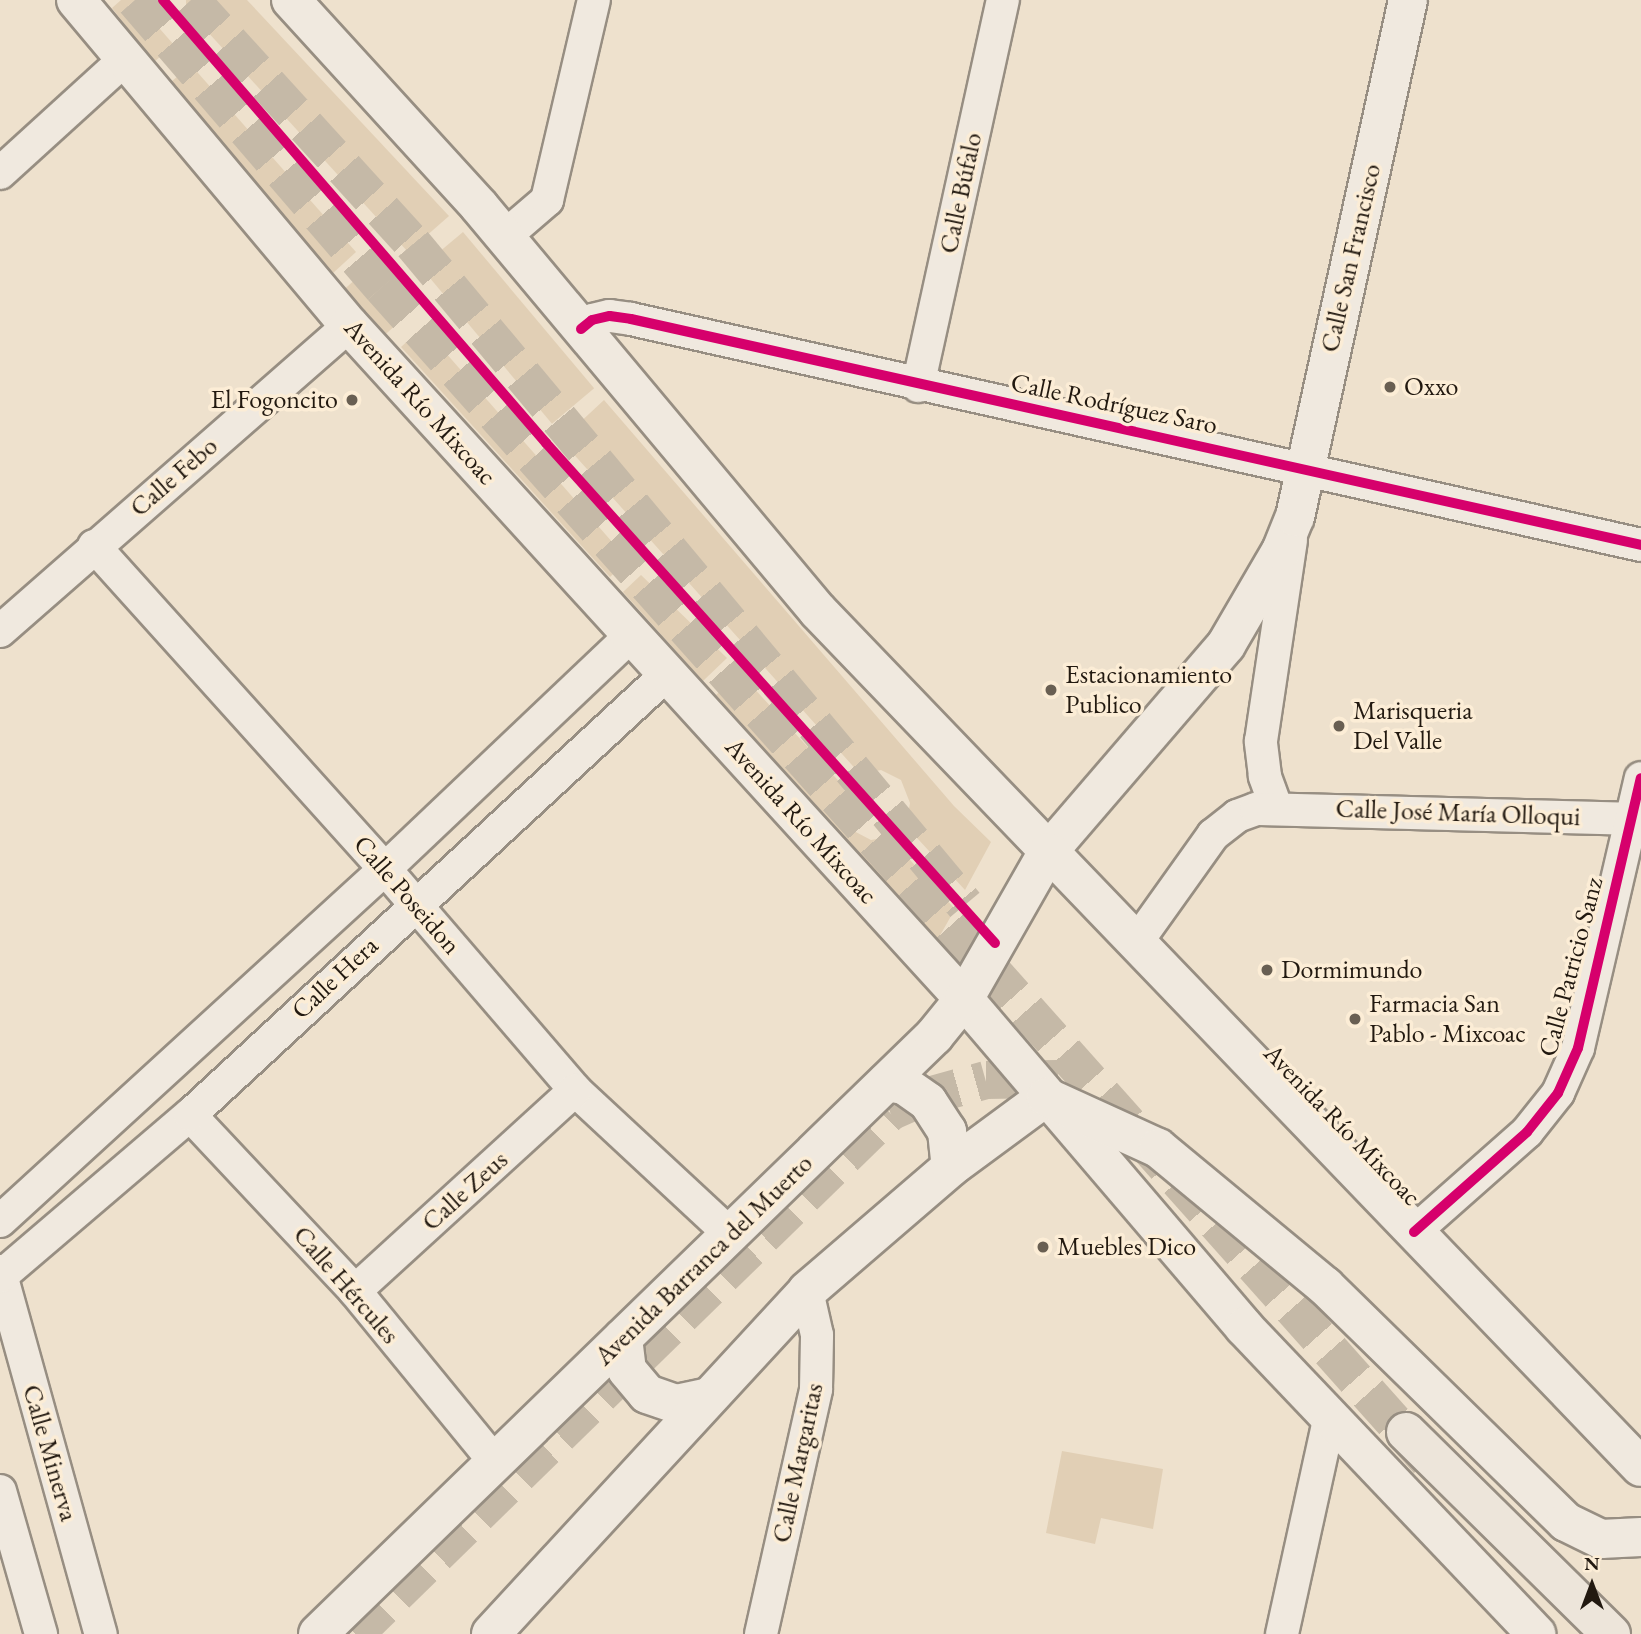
<!DOCTYPE html>
<html>
<head>
<meta charset="utf-8">
<style>
  body { margin:0 }
  #map { position:relative; width:1641px; height:1634px; overflow:hidden; background:#eee1cd; font-family:"EB Garamond",serif }
  div>[style] { position:absolute }
  [style*='--x'] { left:calc(var(--x)*1px); top:calc(var(--y)*1px); width:calc(var(--w)*1px); rotate:calc(var(--a)*1deg) }
  .green>* { inset:0; background:#e1cfb5; transform-origin:0 0 }
  .motorway-tunnel>* { height:38px; margin-top:-19px; transform-origin:0; background:repeating-linear-gradient(90deg,#c5b9a7 0 38px,transparent 0 57px) }
  .roads { filter:drop-shadow(2px 0 #978e82) drop-shadow(-2px 0 #978e82) drop-shadow(0 2px #978e82) drop-shadow(0 -2px #978e82) }
  .minor>* { height:32px; margin:-16px; padding:0 16px; transform-origin:16px; border-radius:16px; background:#f0e9df }
  .tertiary>* { height:38px; margin:-19px; padding:0 19px; transform-origin:19px; border-radius:19px; background:#f0e9df }
  .secondary>* { height:38px; margin:-19px; padding:0 19px; transform-origin:19px; border-radius:19px; background:#f0e9df }
  .motorway>* { height:38px; margin:-19px; padding:0 19px; transform-origin:19px; border-radius:19px; background:#ede5da }
  .cycleway>* { height:10px; margin:-5px; padding:0 5px; transform-origin:5px; border-radius:5px; background:#d6006c }
  .dots>* { width:19px; height:19px; translate:-50% -50%; box-sizing:border-box; border:4px solid #fcedd6; border-radius:50% }
  span { translate:-50% -50%; white-space:nowrap; text-align:center; line-height:1.15; -webkit-text-stroke:7px #fcedd6; paint-order:stroke }
  .street-label { font-size:26px; color:#221910 }
  .poi-label { font-size:26px; color:#221910 }
  .left { translate:0 -50%; text-align:left }
  .right { translate:-100% -50%; text-align:right }
  .north { position:absolute; left:1557px; top:1550px; width:70px; height:70px; -webkit-text-stroke:5px #fcedd6; paint-order:stroke; rotate:0deg; font-size:19px; font-weight:700; line-height:28px; text-align:center; color:#221910 }
  .north::after { content:''; display:block; margin:auto; width:24px; height:32px; background:#221910; clip-path:polygon(50% 0,100% 100%,50% 72%,0 100%) }
</style>
</head>
<body>
<div id="map">
  <div class="green">
    <i style="clip-path:polygon(121px 0,144px 0,153px 21px,174px 45px,154px 62px,112px 8px)"></i>
    <i style="clip-path:polygon(186px 0,247px 0,449px 216px,408px 252px,186px 8px)"></i>
    <i style="clip-path:polygon(191px 65px,356px 252px,332px 274px,171px 82px)"></i>
    <i style="left:463px;top:232px;width:204px;height:55px;rotate:50deg"></i>
    <i style="left:369px;top:267px;width:61px;height:32px;rotate:48deg"></i>
    <i style="clip-path:polygon(423px 327px,628px 560px,610px 577px,401px 347px)"></i>
    <i style="clip-path:polygon(604px 400px,954px 806px,991px 842px,965px 890px,906px 826px,910px 803px,901px 780px,881px 770px,860px 774px,561px 440px)"></i>
    <i style="clip-path:polygon(641px 575px,727px 658px,703px 681px,623px 592px)"></i>
    <i style="clip-path:polygon(740px 673px,845px 788px,841px 809px,850px 829px,871px 840px,889px 837px,955px 909px,938px 939px,716px 695px)"></i>
    <i style="clip-path:polygon(1062px 1451px,1163px 1469px,1153px 1529px,1101px 1518px,1095px 1544px,1046px 1533px)"></i>
  </div>
  <div class="motorway-tunnel">
    <i style="--x:135;--y:0;--w:379;--a:49.3"></i>
    <i style="--x:382;--y:287;--w:1572;--a:48.28"></i>
    <i style="--x:191;--y:0;--w:330;--a:47.7"></i>
    <i style="--x:413;--y:244;--w:861;--a:50.13"></i>
    <i style="--x:355;--y:1634;--w:747;--a:-44.3"></i>
    <i style="--x:890;--y:1112;--w:34;--a:-24"></i>
    <i style="--x:921;--y:1098;--w:67;--a:-15.5"></i>
    <i style="--x:986;--y:1080;--w:72;--a:-0.8"></i>
  </div>
  <div class="roads">
    <div class="minor">
      <i style="--x:0;--y:173;--w:168;--a:-42.3"></i>
      <i style="--x:504;--y:237;--w:57;--a:-40.7"></i>
      <i style="--x:547;--y:200;--w:205;--a:-76.8"></i>
      <i style="--x:581;--y:329;--w:14;--a:-39"></i>
      <i style="--x:592;--y:320;--w:18;--a:-13"></i>
      <i style="--x:610;--y:316;--w:21;--a:8"></i>
      <i style="--x:631;--y:319;--w:1035;--a:12.61"></i>
      <i style="--x:918;--y:386;--w:395;--a:-77.6"></i>
      <i style="--x:94;--y:546;--w:435;--a:48"></i>
      <i style="--x:385;--y:869;--w:291;--a:49.3"></i>
      <i style="--x:575;--y:1090;--w:212;--a:42.9"></i>
      <i style="--x:0;--y:631;--w:464;--a:-41.2"></i>
      <i style="--x:1276;--y:807;--w:33;--a:-110"></i>
      <i style="--x:1265;--y:776;--w:35;--a:-97"></i>
      <i style="--x:1261;--y:741;--w:203;--a:-81.5"></i>
      <i style="--x:1136;--y:943;--w:133;--a:-54.5"></i>
      <i style="--x:1213;--y:835;--w:31;--a:-38"></i>
      <i style="--x:1237;--y:816;--w:20;--a:-20"></i>
      <i style="--x:1256;--y:809;--w:385;--a:1.5"></i>
      <i style="--x:190;--y:1115;--w:241;--a:46.8"></i>
      <i style="--x:355;--y:1291;--w:221;--a:50.7"></i>
      <i style="--x:0;--y:1221;--w:522;--a:-42.44"></i>
      <i style="--x:385;--y:869;--w:340;--a:-43.5"></i>
      <i style="--x:1414;--y:1232;--w:151;--a:-41.5"></i>
      <i style="--x:1527;--y:1132;--w:50;--a:-51.5"></i>
      <i style="--x:1558;--y:1093;--w:49;--a:-66"></i>
      <i style="--x:1578;--y:1048;--w:277;--a:-76.9"></i>
      <i style="--x:0;--y:1271;--w:377;--a:74.5"></i>
      <i style="--x:0;--y:1277;--w:250;--a:-40.5"></i>
      <i style="--x:190;--y:1115;--w:650;--a:-42.75"></i>
      <i style="--x:355;--y:1291;--w:298;--a:-42.4"></i>
      <i style="--x:0;--y:1491;--w:149;--a:74"></i>
      <i style="--x:761;--y:1634;--w:251;--a:-77.3"></i>
      <i style="--x:816;--y:1389;--w:54;--a:-88.9"></i>
      <i style="--x:817;--y:1335;--w:45;--a:-102.8"></i>
      <i style="--x:1282;--y:1634;--w:219;--a:-77.6"></i>
    </div>
    <div class="tertiary">
      <i style="--x:1048;--y:852;--w:273;--a:-49.3"></i>
      <i style="--x:1226;--y:645;--w:109;--a:-59.7"></i>
      <i style="--x:1281;--y:551;--w:37;--a:-68"></i>
      <i style="--x:1295;--y:517;--w:529;--a:-77.67"></i>
    </div>
    <div class="secondary">
      <i style="--x:76;--y:0;--w:424;--a:50"></i>
      <i style="--x:349;--y:325;--w:912;--a:47.62"></i>
      <i style="--x:964;--y:999;--w:431;--a:49.5"></i>
      <i style="--x:1244;--y:1327;--w:424;--a:46.4"></i>
      <i style="--x:291;--y:0;--w:279;--a:47.6"></i>
      <i style="--x:479;--y:206;--w:528;--a:50.07"></i>
      <i style="--x:818;--y:611;--w:1187;--a:46.13"></i>
      <i style="--x:887;--y:1082;--w:17;--a:10"></i>
      <i style="--x:904;--y:1085;--w:29;--a:35"></i>
      <i style="--x:928;--y:1102;--w:35;--a:57"></i>
      <i style="--x:947;--y:1131;--w:36;--a:84"></i>
      <i style="--x:623;--y:1338;--w:32;--a:83"></i>
      <i style="--x:627;--y:1370;--w:31;--a:50"></i>
      <i style="--x:647;--y:1394;--w:31;--a:19"></i>
      <i style="--x:676;--y:1404;--w:30;--a:-12"></i>
      <i style="--x:318;--y:1634;--w:859;--a:-44.15"></i>
      <i style="--x:934;--y:1036;--w:48;--a:-51"></i>
      <i style="--x:964;--y:999;--w:169;--a:-60.3"></i>
      <i style="--x:491;--y:1634;--w:466;--a:-47.3"></i>
      <i style="--x:807;--y:1291;--w:190;--a:-40.7"></i>
      <i style="--x:951;--y:1167;--w:118;--a:-36.4"></i>
      <i style="--x:1046;--y:1097;--w:123;--a:24.5"></i>
      <i style="--x:1158;--y:1148;--w:217;--a:39.6"></i>
      <i style="--x:1325;--y:1286;--w:337;--a:44.4"></i>
      <i style="--x:1566;--y:1522;--w:39;--a:26"></i>
      <i style="--x:1601;--y:1539;--w:40;--a:-2.9"></i>
    </div>
    <div class="motorway">
      <i style="--x:1406;--y:1432;--w:288;--a:44.6"></i>
    </div>
  </div>
  <div class="cycleway">
    <i style="--x:163;--y:0;--w:586;--a:49.15"></i>
    <i style="--x:546;--y:443;--w:672;--a:48.08"></i>
    <i style="--x:581;--y:329;--w:14;--a:-39"></i>
    <i style="--x:592;--y:320;--w:18;--a:-13"></i>
    <i style="--x:610;--y:316;--w:21;--a:8"></i>
    <i style="--x:631;--y:319;--w:1035;--a:12.61"></i>
    <i style="--x:1414;--y:1232;--w:151;--a:-41.5"></i>
    <i style="--x:1527;--y:1132;--w:50;--a:-51.5"></i>
    <i style="--x:1558;--y:1093;--w:49;--a:-66"></i>
    <i style="--x:1578;--y:1048;--w:277;--a:-76.9"></i>
  </div>
  <div class="dots">
    <i style="left:1390px;top:387px;background:#695f52"></i>
    <i style="left:352px;top:400px;background:#695f52"></i>
    <i style="left:1051px;top:690px;background:#695f52"></i>
    <i style="left:1339px;top:726px;background:#695f52"></i>
    <i style="left:1267px;top:970px;background:#695f52"></i>
    <i style="left:1355px;top:1019px;background:#695f52"></i>
    <i style="left:1043px;top:1247px;background:#695f52"></i>
  </div>
  <div class="street-label">
    <span style="left:961px;top:193px;rotate:-78deg">Calle Búfalo</span>
    <span style="left:1351px;top:258px;rotate:-77deg">Calle San Francisco</span>
    <span style="left:420px;top:402px;rotate:48deg">Avenida Río Mixcoac</span>
    <span style="left:1114px;top:404px;rotate:12deg">Calle Rodríguez Saro</span>
    <span style="left:174px;top:477px;rotate:-41deg">Calle Febo</span>
    <span style="left:1458px;top:813px;rotate:2deg">Calle José María Olloqui</span>
    <span style="left:801px;top:821px;rotate:48deg">Avenida Río Mixcoac</span>
    <span style="left:407px;top:895px;rotate:49deg">Calle Poseidon</span>
    <span style="left:1571px;top:967px;rotate:-75deg">Calle Patricio Sanz</span>
    <span style="left:335px;top:978px;rotate:-43deg">Calle Hera</span>
    <span style="left:1342px;top:1125px;rotate:46deg">Avenida Río Mixcoac</span>
    <span style="left:465px;top:1191px;rotate:-42deg">Calle Zeus</span>
    <span style="left:704px;top:1260px;rotate:-44deg">Avenida Barranca del Muerto</span>
    <span style="left:346px;top:1285px;rotate:49deg">Calle Hércules</span>
    <span style="left:50px;top:1453px;rotate:74deg">Calle Minerva</span>
    <span style="left:798px;top:1463px;rotate:-78deg">Calle Margaritas</span>
  </div>
  <div class="poi-label">
    <span class="left" style="left:1404px;top:387px">Oxxo</span>
    <span class="right" style="left:338px;top:400px">El Fogoncito</span>
    <span class="left" style="left:1065px;top:690px">Estacionamiento<br>Publico</span>
    <span class="left" style="left:1353px;top:726px">Marisqueria<br>Del Valle</span>
    <span class="left" style="left:1281px;top:970px">Dormimundo</span>
    <span class="left" style="left:1369px;top:1019px">Farmacia San<br>Pablo - Mixcoac</span>
    <span class="left" style="left:1057px;top:1247px">Muebles Dico</span>
  </div>
  <div class="north">N</div>
</div>
</body>
</html>
